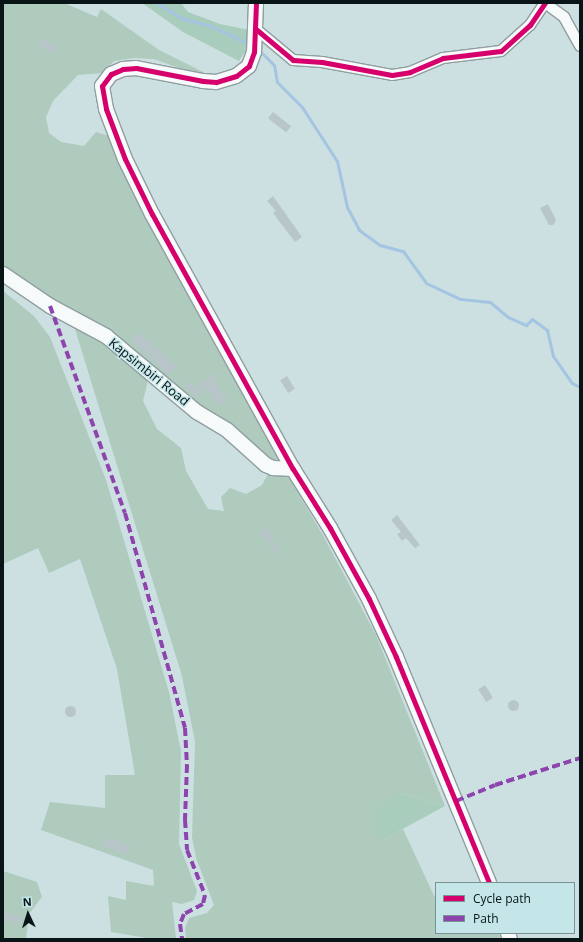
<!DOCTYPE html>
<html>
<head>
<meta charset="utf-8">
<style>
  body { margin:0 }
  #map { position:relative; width:583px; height:942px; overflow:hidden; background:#ccdfe1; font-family:"Open Sans",sans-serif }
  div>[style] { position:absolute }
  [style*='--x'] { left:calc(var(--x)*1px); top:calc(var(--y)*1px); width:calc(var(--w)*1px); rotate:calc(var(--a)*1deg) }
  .green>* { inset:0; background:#aecbbe }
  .forest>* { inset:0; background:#a9cdbc }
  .stream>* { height:3px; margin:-1.5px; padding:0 1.5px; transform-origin:1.5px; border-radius:1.5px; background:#a4c5e2 }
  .building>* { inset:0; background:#b8c6ca; transform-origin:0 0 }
  .round { border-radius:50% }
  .roads { filter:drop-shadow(1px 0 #909ea0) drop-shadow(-1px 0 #909ea0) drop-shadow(0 1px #909ea0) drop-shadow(0 -1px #909ea0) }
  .street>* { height:10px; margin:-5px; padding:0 5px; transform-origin:5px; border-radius:5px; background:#f7fafa }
  .secondary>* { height:14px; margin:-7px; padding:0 7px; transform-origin:7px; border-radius:7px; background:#f7fafa }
  .quiet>* { height:4px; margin-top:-2px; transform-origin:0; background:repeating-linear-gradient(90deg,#8e44ad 0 8px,transparent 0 12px) }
  .cycleway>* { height:5px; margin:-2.5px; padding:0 2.5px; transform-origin:2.5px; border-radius:2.5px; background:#d6006c }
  span { translate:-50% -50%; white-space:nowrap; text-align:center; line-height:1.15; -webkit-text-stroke:3px #c4e6e9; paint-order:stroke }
  .street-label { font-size:13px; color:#081415 }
  .frame { position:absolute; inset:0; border:4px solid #081415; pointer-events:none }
  .legend { position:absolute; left:435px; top:882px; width:140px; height:52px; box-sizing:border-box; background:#c4e6e9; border:1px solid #799294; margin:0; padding:5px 7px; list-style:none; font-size:12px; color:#081415 }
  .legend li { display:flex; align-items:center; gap:8px; height:20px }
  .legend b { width:20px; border:1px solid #799294 }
  .north { position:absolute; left:8px; top:894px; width:40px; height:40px; -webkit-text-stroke:3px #c4e6e9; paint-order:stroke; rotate:356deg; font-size:11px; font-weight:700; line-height:16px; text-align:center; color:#081415 }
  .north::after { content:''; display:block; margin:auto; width:14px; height:18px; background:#081415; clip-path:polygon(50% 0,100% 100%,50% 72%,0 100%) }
</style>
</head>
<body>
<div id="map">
  <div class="green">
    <i style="clip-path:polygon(3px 3px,64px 3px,97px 17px,101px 9px,159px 50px,207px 74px,190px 72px,154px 59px,133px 58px,114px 61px,103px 73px,78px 75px,53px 101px,46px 117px,49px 133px,61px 142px,84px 146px,96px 132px,109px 136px,131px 189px,283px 464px,276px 464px,200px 410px,128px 345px,3px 268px)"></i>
    <i style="clip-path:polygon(3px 291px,34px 316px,50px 337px,106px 480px,169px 692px,181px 751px,179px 844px,197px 891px,194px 900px,182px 904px,172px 902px,176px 939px,153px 939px,111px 932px,108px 896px,126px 900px,126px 881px,154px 886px,153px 870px,41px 830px,50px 802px,105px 808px,105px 775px,135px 775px,117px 669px,80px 559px,49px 573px,38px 548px,3px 564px)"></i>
    <i style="clip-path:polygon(74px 326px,100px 341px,148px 380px,143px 401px,157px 429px,181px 448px,186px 471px,208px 509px,224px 511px,221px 497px,230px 488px,246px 494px,262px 485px,269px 472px,289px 478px,324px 537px,376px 635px,445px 806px,401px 794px,386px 838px,403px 829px,436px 900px,436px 933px,499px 933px,501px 939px,186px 939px,185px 928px,189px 918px,207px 913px,214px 905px,196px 858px,192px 837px,195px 742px,182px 676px)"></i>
    <i style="clip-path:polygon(3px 871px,37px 882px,42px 897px,29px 914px,26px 939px,3px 939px)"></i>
  </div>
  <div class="forest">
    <i style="clip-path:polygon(142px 3px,181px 3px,188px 12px,220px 24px,249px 30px,246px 50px,239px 61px,183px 32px)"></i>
    <i style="clip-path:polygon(401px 794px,445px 806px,386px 838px,374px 831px,378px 808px)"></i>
  </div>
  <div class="stream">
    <i style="--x:157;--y:3;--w:28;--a:32"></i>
    <i style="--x:181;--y:18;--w:31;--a:15"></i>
    <i style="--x:211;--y:26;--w:44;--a:25.4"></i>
    <i style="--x:259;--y:50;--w:21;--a:45"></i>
    <i style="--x:274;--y:65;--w:17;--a:80"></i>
    <i style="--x:277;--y:82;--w:35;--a:45"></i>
    <i style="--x:302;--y:107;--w:64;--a:57.1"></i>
    <i style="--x:337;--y:161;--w:47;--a:77.7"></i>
    <i style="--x:347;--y:207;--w:26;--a:62"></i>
    <i style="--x:359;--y:230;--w:26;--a:36"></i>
    <i style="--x:380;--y:245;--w:24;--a:15"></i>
    <i style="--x:403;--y:251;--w:39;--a:54"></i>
    <i style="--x:426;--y:283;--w:38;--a:25"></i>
    <i style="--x:461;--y:299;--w:29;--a:6"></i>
    <i style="--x:490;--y:302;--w:23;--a:40"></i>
    <i style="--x:508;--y:317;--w:20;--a:24"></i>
    <i style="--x:526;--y:325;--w:8;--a:-45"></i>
    <i style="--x:532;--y:319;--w:19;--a:36"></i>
    <i style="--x:547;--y:330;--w:27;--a:77"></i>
    <i style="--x:553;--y:356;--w:33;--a:55"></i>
    <i style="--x:572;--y:383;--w:9;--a:27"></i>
  </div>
  <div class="building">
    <i style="clip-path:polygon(44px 39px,59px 47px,55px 55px,39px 46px,40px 41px)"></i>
    <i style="left:273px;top:112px;width:23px;height:8px;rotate:38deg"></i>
    <i style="clip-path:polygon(273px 196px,302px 237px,295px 242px,273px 213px,276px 211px,267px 201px)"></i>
    <i style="clip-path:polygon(548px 204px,556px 220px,553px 225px,549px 225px,540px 208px)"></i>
    <i style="left:139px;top:332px;width:51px;height:12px;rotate:42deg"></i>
    <i style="clip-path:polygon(214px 373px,217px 376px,213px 380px,228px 399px,220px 406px,206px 388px,196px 398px,184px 386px,189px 381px,196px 387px)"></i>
    <i style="left:287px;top:376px;width:15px;height:8px;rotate:58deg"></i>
    <i style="clip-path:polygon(397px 515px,420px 545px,415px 548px,406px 538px,402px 541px,397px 534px,401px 532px,391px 520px)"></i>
    <i style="clip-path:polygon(267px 527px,275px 538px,270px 541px,280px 548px,277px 554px,272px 552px,270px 541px,268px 543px,260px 532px)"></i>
    <i style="left:485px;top:685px;width:15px;height:8px;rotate:58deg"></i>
    <i class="round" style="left:507.5px;top:699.5px;width:11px;height:11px"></i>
    <i class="round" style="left:64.5px;top:705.5px;width:11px;height:11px"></i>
    <i style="clip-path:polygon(109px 838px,130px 845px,126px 855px,102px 846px)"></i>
    <i style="clip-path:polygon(3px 912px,21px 916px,20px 923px,3px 920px)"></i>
  </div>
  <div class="roads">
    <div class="street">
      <i style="--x:545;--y:3;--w:24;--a:36"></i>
      <i style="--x:564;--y:17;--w:33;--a:61"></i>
      <i style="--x:257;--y:30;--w:47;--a:39.8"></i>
      <i style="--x:293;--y:60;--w:29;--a:4"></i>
      <i style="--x:322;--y:62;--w:71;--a:10.5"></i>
      <i style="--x:392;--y:75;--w:18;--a:-9"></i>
      <i style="--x:410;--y:72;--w:36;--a:-23"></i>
      <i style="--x:443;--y:58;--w:58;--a:-6.9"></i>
      <i style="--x:501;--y:51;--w:39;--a:-42"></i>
      <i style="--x:530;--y:25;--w:27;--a:-56"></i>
    </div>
    <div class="secondary">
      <i style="--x:256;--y:3;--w:49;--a:92.3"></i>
      <i style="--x:254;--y:52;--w:15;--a:110"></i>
      <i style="--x:249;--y:66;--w:16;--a:142"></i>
      <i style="--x:236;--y:76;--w:21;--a:163"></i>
      <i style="--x:216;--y:82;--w:13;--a:-176"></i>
      <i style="--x:203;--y:81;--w:68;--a:-169"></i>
      <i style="--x:136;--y:68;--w:13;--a:176"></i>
      <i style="--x:123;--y:69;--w:13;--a:157"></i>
      <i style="--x:111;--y:74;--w:15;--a:127"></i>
      <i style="--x:102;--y:86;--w:23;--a:80"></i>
      <i style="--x:106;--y:109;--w:53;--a:69.2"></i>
      <i style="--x:125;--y:159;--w:61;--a:63.9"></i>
      <i style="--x:152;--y:214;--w:291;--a:61.1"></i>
      <i style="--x:293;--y:469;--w:70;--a:57.9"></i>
      <i style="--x:330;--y:528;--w:81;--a:61.2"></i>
      <i style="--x:369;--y:599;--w:64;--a:65"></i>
      <i style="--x:396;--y:657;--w:244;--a:67.6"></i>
      <i style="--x:3;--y:274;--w:57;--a:34.2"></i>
      <i style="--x:50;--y:306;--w:64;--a:28.2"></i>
      <i style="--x:106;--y:336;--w:119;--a:39.9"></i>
      <i style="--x:197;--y:412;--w:35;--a:31"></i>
      <i style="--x:227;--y:430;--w:52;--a:41.9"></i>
      <i style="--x:266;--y:465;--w:8;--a:23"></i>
      <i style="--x:273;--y:468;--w:20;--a:3"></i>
      <i style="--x:508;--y:933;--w:6;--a:72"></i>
    </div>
  </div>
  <div class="quiet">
    <i style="--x:50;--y:306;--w:220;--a:70.1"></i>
    <i style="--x:125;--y:513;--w:223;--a:74.4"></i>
    <i style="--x:185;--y:728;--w:37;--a:87"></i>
    <i style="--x:187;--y:765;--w:55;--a:92.1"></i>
    <i style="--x:185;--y:820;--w:30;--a:86"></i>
    <i style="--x:187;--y:850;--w:48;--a:68.2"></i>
    <i style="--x:205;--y:895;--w:9;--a:103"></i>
    <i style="--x:203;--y:904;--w:21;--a:152"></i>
    <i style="--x:184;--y:914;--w:11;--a:112"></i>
    <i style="--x:180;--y:924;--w:15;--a:82"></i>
    <i style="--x:456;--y:801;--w:42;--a:-22.3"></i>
    <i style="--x:495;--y:785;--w:89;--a:-17.6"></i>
  </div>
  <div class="cycleway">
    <i style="--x:256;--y:3;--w:49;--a:92.3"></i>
    <i style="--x:254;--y:52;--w:15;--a:110"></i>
    <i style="--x:249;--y:66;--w:16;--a:142"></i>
    <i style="--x:236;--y:76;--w:21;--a:163"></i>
    <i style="--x:216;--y:82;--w:13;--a:-176"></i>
    <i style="--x:203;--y:81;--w:68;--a:-169"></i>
    <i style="--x:136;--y:68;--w:13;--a:176"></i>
    <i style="--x:123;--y:69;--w:13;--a:157"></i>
    <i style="--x:111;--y:74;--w:15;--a:127"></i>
    <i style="--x:102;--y:86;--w:23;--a:80"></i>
    <i style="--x:106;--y:109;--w:53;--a:69.2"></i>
    <i style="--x:125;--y:159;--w:61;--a:63.9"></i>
    <i style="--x:152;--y:214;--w:291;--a:61.1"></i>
    <i style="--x:293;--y:469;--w:70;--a:57.9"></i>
    <i style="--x:330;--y:528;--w:81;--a:61.2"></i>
    <i style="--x:369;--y:599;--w:64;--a:65"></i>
    <i style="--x:396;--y:657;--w:244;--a:67.6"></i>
    <i style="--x:257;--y:30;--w:47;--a:39.8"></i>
    <i style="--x:293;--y:60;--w:29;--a:4"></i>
    <i style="--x:322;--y:62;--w:71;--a:10.5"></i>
    <i style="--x:392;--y:75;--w:18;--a:-9"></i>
    <i style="--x:410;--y:72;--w:36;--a:-23"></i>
    <i style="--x:443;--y:58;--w:58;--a:-6.9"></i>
    <i style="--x:501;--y:51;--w:39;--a:-42"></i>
    <i style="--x:530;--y:25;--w:27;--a:-56"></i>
  </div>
  <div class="street-label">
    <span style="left:149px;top:372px;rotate:39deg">Kapsimbiri Road</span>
  </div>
  <div class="frame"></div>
  <ul class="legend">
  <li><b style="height:5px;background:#d6006c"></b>Cycle path</li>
  <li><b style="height:5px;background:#8e44ad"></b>Path</li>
  </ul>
  <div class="north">N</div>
</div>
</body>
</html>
